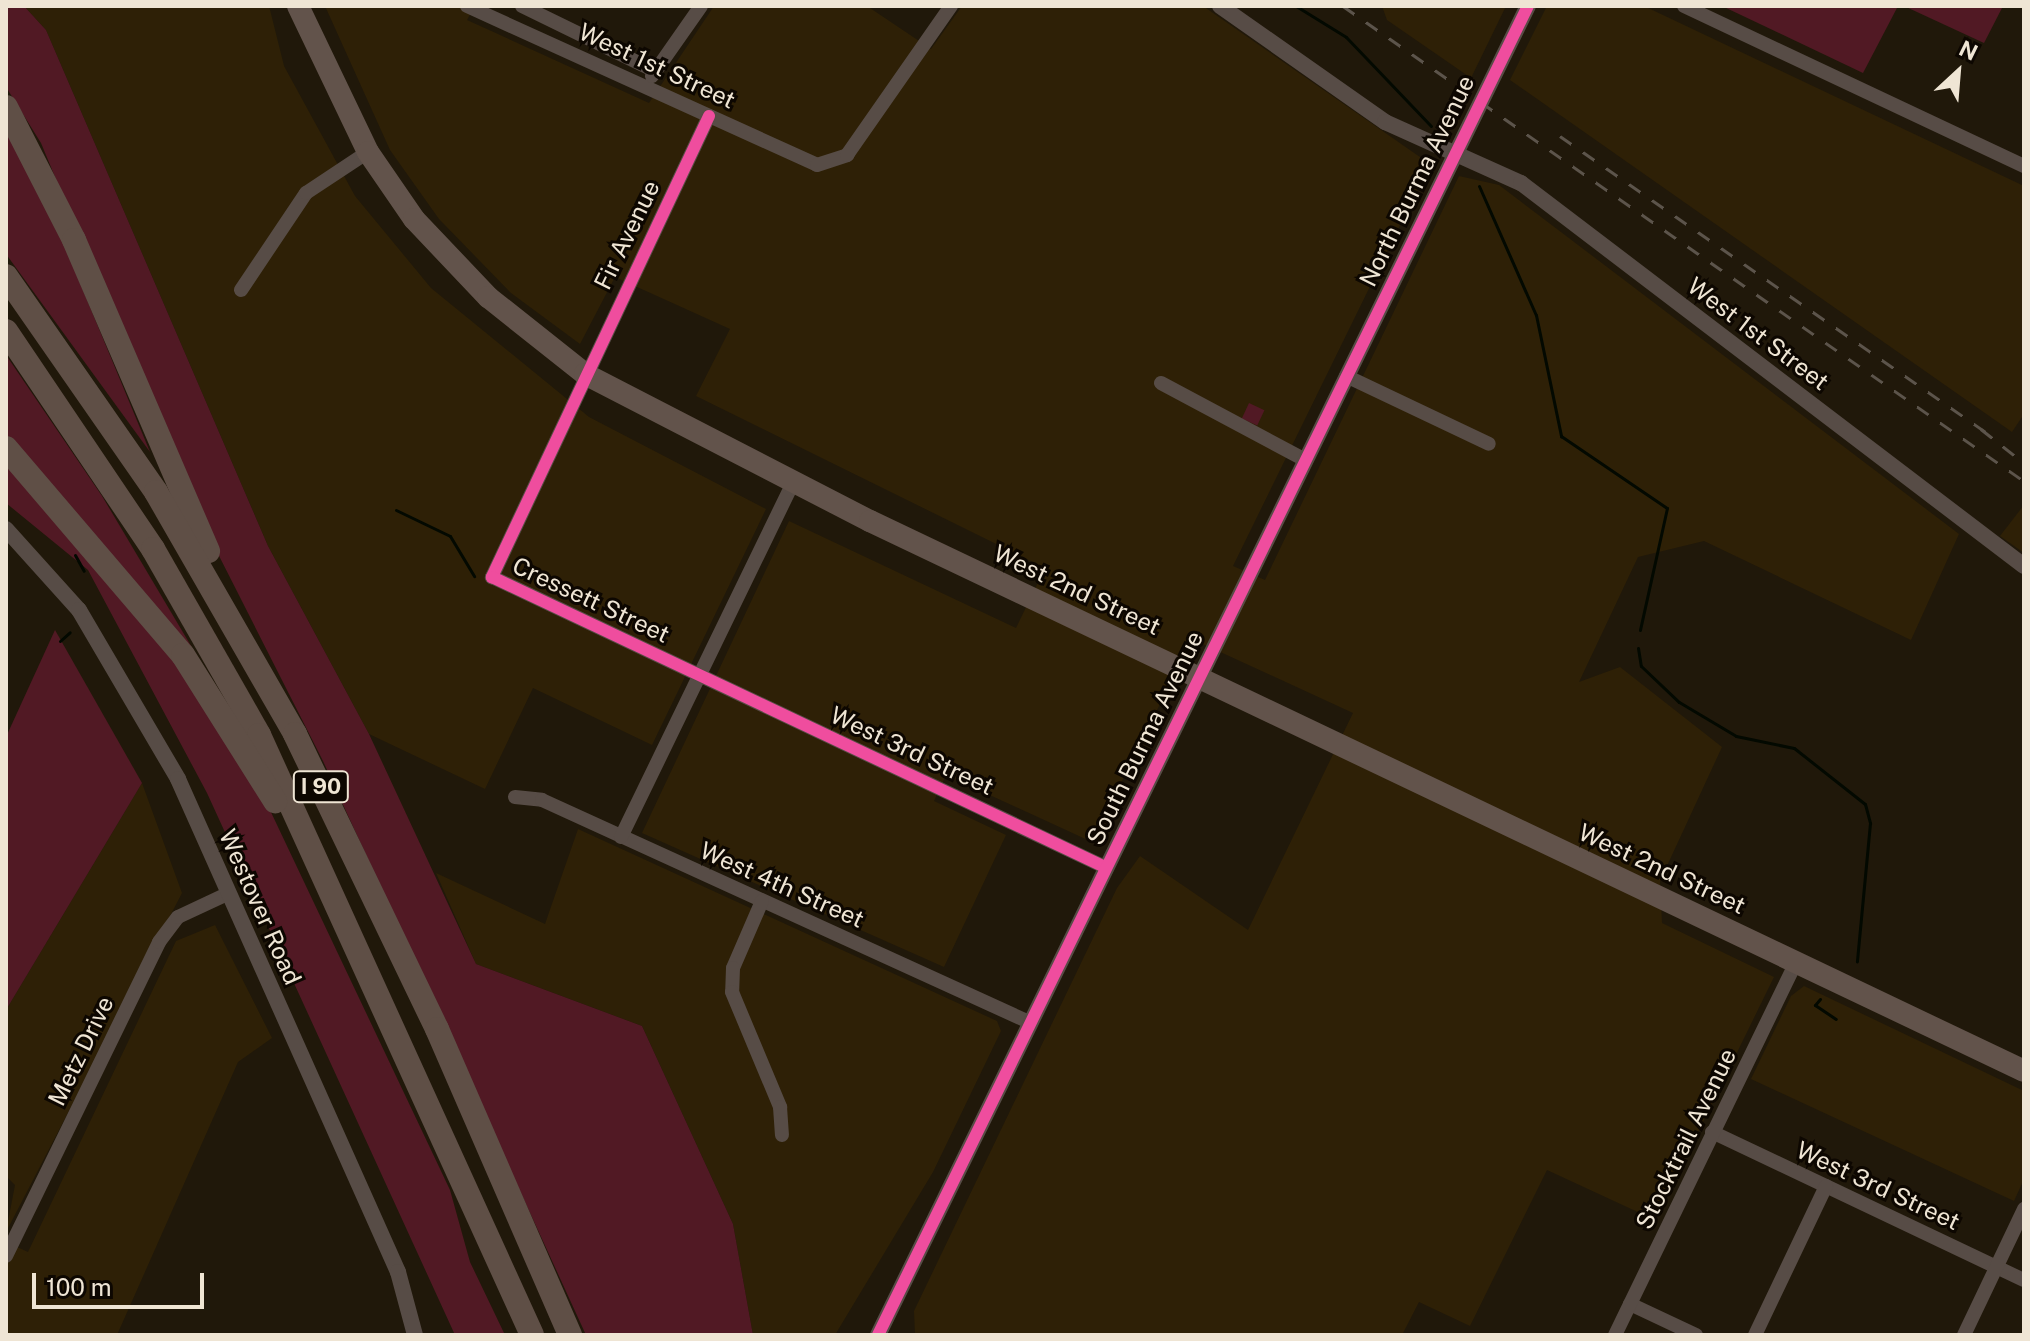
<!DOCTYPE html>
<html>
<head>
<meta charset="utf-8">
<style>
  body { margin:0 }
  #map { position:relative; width:2030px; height:1341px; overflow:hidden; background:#20180a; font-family:"Public Sans",sans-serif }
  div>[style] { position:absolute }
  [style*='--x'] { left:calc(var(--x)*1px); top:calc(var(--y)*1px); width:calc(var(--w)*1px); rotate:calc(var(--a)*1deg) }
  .built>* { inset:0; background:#2e2006 }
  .green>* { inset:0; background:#511924; transform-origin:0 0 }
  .stream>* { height:3px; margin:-1.5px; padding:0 1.5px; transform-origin:1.5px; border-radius:1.5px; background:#030901 }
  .minor>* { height:14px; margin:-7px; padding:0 7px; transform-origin:7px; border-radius:7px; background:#574c46 }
  .tertiary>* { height:16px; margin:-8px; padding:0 8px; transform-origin:8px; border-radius:8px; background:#574c46 }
  .primary>* { height:22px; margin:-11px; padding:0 11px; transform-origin:11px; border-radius:11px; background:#62534b }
  .motorway>* { height:24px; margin:-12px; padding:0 12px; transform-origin:12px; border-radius:12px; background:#5f4f46 }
  .rail>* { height:3px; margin-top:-1.5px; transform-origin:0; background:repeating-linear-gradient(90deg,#5c544b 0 14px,transparent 0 28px) }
  .cycleway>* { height:12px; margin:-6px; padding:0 6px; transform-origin:6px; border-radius:6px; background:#ef4d9e }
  span { translate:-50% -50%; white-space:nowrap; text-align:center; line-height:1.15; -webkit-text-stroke:6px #0d0701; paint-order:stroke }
  .shield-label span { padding:2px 6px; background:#0d0701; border:2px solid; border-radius:6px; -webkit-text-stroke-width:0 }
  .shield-label { font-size:22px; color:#efe5d4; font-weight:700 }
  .street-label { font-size:24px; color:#efe5d4 }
  .frame { position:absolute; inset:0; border:8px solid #efe5d4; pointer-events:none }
  .north { position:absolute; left:1918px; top:32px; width:80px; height:80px; -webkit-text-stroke:6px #0d0701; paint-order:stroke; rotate:26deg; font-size:22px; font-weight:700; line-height:32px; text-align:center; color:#efe5d4 }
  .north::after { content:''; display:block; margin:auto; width:28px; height:36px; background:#efe5d4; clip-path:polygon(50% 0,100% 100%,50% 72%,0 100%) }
  .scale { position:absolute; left:32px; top:1273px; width:172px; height:36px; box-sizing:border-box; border:4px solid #efe5d4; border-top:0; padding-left:10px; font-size:24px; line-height:28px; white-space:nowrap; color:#efe5d4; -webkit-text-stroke:6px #0d0701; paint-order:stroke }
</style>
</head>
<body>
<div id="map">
  <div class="built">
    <i style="clip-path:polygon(24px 6px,269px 6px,284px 66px,355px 196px,431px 288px,589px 417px,766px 509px,652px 745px,533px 688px,485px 789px,369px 734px,268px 546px,46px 30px)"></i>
    <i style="clip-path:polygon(325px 6px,475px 6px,467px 20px,649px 103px,714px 6px,867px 6px,931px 49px,962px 6px,1203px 6px,1430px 164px,1233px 566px,1265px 580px,1459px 176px,1499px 185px,1959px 534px,1911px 640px,1704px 541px,1638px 557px,1579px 682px,1620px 667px,1722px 747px,1660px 881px,1662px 923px,1774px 977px,1655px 1220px,1547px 1170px,1470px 1326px,1419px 1302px,1402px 1335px,915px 1335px,914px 1311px,1117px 888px,1140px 856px,1248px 930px,1353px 713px,1192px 639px,1092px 842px,946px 775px,934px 801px,1006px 835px,944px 967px,642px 833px,789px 521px,1016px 628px,1045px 568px,696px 396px,730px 329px,615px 277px,580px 344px,511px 293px,439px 219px,390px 150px)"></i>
    <i style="clip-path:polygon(1382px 6px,1506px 6px,1471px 78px,1387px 20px)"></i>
    <i style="clip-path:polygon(1547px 6px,1644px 6px,2024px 186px,2024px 414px,2012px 432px,1510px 80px)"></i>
    <i style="clip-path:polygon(2024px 505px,2024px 553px,2000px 536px)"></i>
    <i style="clip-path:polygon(142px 783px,182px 893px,6px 1232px,15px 1185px,6px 1176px,6px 1010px)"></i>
    <i style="clip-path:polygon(578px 829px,997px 1021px,1001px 1031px,933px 1172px,835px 1335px,753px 1335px,733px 1224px,642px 1026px,476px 964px,436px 873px,545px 924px)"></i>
    <i style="clip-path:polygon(215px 925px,272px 1038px,238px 1062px,117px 1335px,6px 1335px,6px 1242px,28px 1252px,176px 941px)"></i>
    <i style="clip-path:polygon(1804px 986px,2024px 1091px,2024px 1179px,2014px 1201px,1751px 1079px,1791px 996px)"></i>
  </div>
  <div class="green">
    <i style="clip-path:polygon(6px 6px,24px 6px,46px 30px,268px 546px,369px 734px,476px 964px,642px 1026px,733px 1224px,753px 1335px,586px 1335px,323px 761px,178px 475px,41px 143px,6px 87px)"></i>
    <i style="clip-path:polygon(1722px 6px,1898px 6px,1863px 73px)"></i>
    <i style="clip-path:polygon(1904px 6px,2003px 6px,1984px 43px)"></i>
    <i style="clip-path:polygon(6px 119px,32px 167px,150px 452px,6px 254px)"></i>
    <i style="clip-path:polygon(6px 355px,102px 496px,200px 661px,6px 437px)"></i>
    <i style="left:1249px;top:403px;width:17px;height:17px;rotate:25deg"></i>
    <i style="clip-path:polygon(6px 458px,165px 646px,269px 808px,450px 1190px,470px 1262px,505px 1335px,455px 1335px,207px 793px,88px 570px,6px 503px)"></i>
    <i style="clip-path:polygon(55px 630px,142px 783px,6px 1010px,6px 737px)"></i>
  </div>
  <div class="stream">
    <i style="--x:1296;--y:6;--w:59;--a:31.8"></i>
    <i style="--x:1346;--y:37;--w:123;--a:46.3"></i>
    <i style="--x:1479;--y:186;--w:141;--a:66.2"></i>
    <i style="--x:1536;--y:315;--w:124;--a:78.3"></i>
    <i style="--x:1561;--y:436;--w:128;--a:34.2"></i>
    <i style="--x:1667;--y:508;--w:125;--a:102.5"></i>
    <i style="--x:396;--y:510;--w:60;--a:25.7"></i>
    <i style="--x:450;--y:536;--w:47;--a:59"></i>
    <i style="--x:75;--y:555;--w:18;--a:61"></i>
    <i style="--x:60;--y:641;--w:13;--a:-42"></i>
    <i style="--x:1638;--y:648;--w:18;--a:81"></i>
    <i style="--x:1641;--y:666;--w:52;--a:43.5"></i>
    <i style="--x:1679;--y:702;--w:66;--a:30.8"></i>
    <i style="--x:1736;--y:736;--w:59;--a:11.7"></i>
    <i style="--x:1794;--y:748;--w:90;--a:38.3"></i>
    <i style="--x:1865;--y:804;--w:20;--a:75"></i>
    <i style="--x:1870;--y:823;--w:139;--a:95.4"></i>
    <i style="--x:1820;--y:999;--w:8;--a:130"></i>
    <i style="--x:1815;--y:1005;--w:25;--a:34"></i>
  </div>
  <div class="minor">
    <i style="--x:467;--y:6;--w:384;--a:24.4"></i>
    <i style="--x:817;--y:165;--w:32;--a:-18"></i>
    <i style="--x:847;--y:155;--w:182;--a:-55.1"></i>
    <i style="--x:522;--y:6;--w:148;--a:26"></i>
    <i style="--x:1684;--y:6;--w:376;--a:25.2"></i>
    <i style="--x:652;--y:76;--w:85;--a:-55"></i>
    <i style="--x:709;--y:116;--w:510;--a:115.21"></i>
    <i style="--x:492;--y:577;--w:678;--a:25.32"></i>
    <i style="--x:241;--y:290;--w:117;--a:-56.2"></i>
    <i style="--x:306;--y:193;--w:74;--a:-33.5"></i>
    <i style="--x:1346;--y:376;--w:158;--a:25.4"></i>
    <i style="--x:1161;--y:383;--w:163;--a:28.1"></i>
    <i style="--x:515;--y:797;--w:27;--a:6"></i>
    <i style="--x:542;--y:800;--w:535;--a:24.51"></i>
    <i style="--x:621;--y:837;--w:394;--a:-64.1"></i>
    <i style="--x:762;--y:901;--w:73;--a:113.4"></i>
    <i style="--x:733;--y:968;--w:24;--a:92"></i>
    <i style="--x:732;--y:992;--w:125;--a:67.3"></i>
    <i style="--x:780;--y:1107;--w:28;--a:86"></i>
    <i style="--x:1712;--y:1132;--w:345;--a:25.4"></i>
    <i style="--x:6;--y:1256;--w:349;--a:-64"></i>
    <i style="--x:159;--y:942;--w:31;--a:-53"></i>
    <i style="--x:178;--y:917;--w:54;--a:-25.1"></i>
    <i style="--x:1630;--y:1304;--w:73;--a:25.2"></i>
    <i style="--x:1615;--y:1335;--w:415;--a:-64.1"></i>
    <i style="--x:1755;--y:1335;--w:165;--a:-64.5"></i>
    <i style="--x:1964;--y:1335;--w:140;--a:-64.5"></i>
  </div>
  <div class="tertiary">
    <i style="--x:1220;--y:6;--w:202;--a:35.1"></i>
    <i style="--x:1385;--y:122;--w:149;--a:24.2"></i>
    <i style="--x:1521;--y:183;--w:632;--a:37.29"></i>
    <i style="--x:6;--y:529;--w:109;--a:48"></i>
    <i style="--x:79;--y:610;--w:196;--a:59.6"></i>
    <i style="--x:178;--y:779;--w:540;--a:65.95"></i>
    <i style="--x:398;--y:1272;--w:65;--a:74.9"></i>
    <i style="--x:878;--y:1335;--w:1479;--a:-63.94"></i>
  </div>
  <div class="primary">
    <i style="--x:298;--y:6;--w:162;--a:64.4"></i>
    <i style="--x:368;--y:152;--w:81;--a:55.5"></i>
    <i style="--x:414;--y:219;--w:108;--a:46.5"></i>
    <i style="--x:488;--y:297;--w:124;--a:38.4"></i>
    <i style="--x:585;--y:374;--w:321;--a:27.3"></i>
    <i style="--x:870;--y:521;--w:1278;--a:25.48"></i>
  </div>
  <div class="motorway">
    <i style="--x:6;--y:107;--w:149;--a:62.9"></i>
    <i style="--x:74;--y:240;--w:339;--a:66.7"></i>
    <i style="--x:6;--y:276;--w:263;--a:55.2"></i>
    <i style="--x:156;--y:492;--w:279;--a:60.1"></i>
    <i style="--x:295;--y:734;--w:327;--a:64.3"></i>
    <i style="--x:437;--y:1029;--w:334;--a:66.5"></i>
    <i style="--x:6;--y:331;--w:263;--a:56"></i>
    <i style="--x:153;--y:549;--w:214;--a:60.3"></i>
    <i style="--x:259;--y:735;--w:659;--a:65.53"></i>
    <i style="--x:6;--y:448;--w:272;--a:49.5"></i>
    <i style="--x:183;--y:655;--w:173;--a:57.8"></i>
  </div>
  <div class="rail">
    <i style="--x:1343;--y:6;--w:830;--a:34.9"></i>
    <i style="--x:1560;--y:136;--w:524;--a:34.81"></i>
    <i style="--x:1981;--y:429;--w:55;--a:38.3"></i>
  </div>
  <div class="cycleway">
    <i style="--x:709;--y:116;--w:510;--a:115.21"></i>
    <i style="--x:492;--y:577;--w:678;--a:25.32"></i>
    <i style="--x:878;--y:1335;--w:1479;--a:-63.94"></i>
  </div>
  <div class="shield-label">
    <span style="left:321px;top:787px">I 90</span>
  </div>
  <div class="street-label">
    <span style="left:657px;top:66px;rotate:25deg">West 1st Street</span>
    <span style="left:1417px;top:181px;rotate:-64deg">North Burma Avenue</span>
    <span style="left:627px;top:235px;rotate:-64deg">Fir Avenue</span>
    <span style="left:1758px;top:334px;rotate:37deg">West 1st Street</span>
    <span style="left:1077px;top:590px;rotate:25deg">West 2nd Street</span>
    <span style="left:591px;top:600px;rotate:25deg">Cressett Street</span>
    <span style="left:1145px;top:738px;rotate:-64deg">South Burma Avenue</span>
    <span style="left:912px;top:751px;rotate:25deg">West 3rd Street</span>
    <span style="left:1662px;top:869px;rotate:25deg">West 2nd Street</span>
    <span style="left:782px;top:885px;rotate:24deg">West 4th Street</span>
    <span style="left:260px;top:907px;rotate:66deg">Westover Road</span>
    <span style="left:81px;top:1051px;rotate:-64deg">Metz Drive</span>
    <span style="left:1686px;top:1139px;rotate:-64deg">Stocktrail Avenue</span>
    <span style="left:1878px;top:1186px;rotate:25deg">West 3rd Street</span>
  </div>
  <div class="frame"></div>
  <div class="north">N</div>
  <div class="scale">100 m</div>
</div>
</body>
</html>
